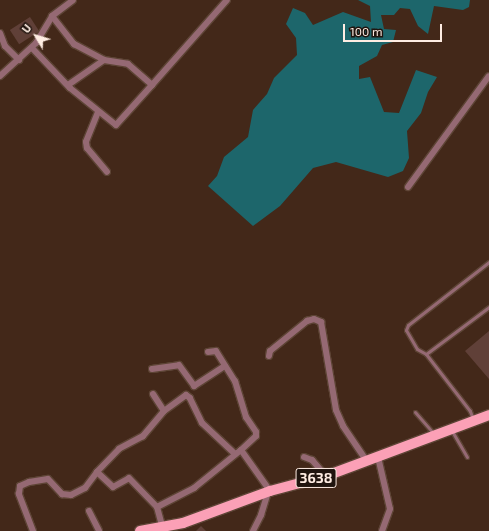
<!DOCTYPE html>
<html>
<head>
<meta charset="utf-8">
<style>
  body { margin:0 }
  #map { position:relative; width:489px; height:531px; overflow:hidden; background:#432819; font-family:"Exo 2",sans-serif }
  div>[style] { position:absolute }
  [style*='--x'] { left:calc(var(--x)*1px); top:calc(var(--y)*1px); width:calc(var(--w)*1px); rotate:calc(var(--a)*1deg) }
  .water>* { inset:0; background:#1d666b }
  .building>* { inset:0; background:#604038; transform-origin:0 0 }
  .roads { filter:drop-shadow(1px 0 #5d4435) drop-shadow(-1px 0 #5d4435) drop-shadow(0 1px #5d4435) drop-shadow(0 -1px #5d4435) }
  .lane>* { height:3px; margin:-1.5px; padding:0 1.5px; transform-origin:1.5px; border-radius:1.5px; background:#956973 }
  .street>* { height:6px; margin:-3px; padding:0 3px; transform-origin:3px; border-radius:3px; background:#956973 }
  .primary>* { height:10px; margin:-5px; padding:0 5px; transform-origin:5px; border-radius:5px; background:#fba0b6 }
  span { translate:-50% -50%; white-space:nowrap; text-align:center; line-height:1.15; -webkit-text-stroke:3.5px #20140e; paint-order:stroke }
  .shield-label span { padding:1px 3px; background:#20140e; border:1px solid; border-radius:3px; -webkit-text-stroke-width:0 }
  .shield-label { font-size:14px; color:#ffede3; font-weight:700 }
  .north { position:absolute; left:16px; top:16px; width:40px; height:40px; -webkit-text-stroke:3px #20140e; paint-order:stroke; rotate:308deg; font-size:11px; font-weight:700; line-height:16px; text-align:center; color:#ffede3 }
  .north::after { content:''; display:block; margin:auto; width:14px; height:18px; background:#ffede3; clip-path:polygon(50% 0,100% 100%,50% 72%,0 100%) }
  .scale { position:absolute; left:343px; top:24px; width:99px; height:18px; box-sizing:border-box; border:2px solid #ffede3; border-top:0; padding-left:5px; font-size:12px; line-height:14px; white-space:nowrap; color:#ffede3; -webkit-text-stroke:3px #20140e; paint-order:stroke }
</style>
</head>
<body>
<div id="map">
  <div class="water">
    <i style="clip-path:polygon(358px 0,470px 0,469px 7px,463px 10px,434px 6px,428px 34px,418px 26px,410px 9px,400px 8px,394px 15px,381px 15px,384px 29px,396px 30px,393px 42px,382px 45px,377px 56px,359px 66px,359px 79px,370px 77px,384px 112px,399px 113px,416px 70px,437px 77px,428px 92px,421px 113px,407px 131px,409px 158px,403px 171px,388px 177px,336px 162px,313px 168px,280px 206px,253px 226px,208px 186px,217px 176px,224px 157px,248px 137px,253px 110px,267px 94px,274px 78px,297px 55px,296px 38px,286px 24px,293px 8px,305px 13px,313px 25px,343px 12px,371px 22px,370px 6px)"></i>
  </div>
  <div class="building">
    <i style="left:30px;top:17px;width:17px;height:24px;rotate:57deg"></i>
    <i style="clip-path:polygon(489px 331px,489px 379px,465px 351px)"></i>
    <i style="clip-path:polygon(201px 526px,206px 531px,196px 531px)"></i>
  </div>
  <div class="roads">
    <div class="lane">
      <i style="--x:426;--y:354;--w:10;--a:-151"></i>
      <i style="--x:417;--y:349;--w:22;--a:-120"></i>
      <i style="--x:406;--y:330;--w:5;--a:-68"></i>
      <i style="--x:408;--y:325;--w:103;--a:-37.9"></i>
      <i style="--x:415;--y:412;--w:29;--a:49"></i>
      <i style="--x:473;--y:419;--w:9;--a:-111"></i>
      <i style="--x:470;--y:411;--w:72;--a:-127.7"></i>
      <i style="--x:426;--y:354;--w:79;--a:-36.7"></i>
      <i style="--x:452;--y:431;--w:30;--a:60"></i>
    </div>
    <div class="street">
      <i style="--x:52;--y:16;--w:36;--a:52"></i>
      <i style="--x:74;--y:44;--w:34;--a:28"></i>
      <i style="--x:104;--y:60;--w:24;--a:9"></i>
      <i style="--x:128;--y:64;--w:32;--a:41"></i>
      <i style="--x:152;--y:85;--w:113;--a:-48.6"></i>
      <i style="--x:0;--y:33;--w:14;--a:69"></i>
      <i style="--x:5;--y:46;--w:20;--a:45"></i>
      <i style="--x:32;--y:48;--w:55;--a:46.5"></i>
      <i style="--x:70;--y:88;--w:59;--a:38.8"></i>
      <i style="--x:116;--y:125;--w:54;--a:-48"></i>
      <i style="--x:0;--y:76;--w:49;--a:-42.5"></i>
      <i style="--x:36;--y:43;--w:31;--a:-59"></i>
      <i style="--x:52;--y:16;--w:26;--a:-37"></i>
      <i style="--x:68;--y:85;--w:44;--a:-34.8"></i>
      <i style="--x:98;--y:112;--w:32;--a:112"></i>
      <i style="--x:86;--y:142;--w:6;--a:81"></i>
      <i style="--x:87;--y:148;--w:31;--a:50"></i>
      <i style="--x:408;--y:187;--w:137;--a:-53.9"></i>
      <i style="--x:208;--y:352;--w:8;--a:-7"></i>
      <i style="--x:216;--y:351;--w:36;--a:58"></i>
      <i style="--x:235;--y:381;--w:38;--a:73"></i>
      <i style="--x:246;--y:417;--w:18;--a:56"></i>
      <i style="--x:256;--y:432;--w:4;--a:90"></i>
      <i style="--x:256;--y:436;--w:21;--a:137"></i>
      <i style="--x:269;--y:356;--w:5;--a:-79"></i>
      <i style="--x:270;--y:351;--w:48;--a:-39"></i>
      <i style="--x:307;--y:321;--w:7;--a:-16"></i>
      <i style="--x:314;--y:319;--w:8;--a:23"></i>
      <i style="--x:321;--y:322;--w:89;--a:80.3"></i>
      <i style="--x:336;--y:410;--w:17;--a:66"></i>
      <i style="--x:343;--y:426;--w:41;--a:55.9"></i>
      <i style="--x:152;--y:369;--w:27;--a:-8"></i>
      <i style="--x:179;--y:365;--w:26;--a:54"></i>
      <i style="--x:194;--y:386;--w:37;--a:-33"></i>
      <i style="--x:153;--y:394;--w:20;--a:57"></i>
      <i style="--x:234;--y:453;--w:44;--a:-136.8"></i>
      <i style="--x:202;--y:423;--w:28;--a:-116"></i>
      <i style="--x:190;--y:398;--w:5;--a:-143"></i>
      <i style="--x:186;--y:395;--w:27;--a:144"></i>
      <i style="--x:164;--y:411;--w:33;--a:130"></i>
      <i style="--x:143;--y:436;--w:27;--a:152"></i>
      <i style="--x:119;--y:449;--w:32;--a:134"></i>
      <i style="--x:97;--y:472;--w:22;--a:43"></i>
      <i style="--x:113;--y:487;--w:18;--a:-29"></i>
      <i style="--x:129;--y:478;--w:40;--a:46"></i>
      <i style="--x:157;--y:507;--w:42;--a:-27.2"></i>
      <i style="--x:194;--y:488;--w:60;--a:-39"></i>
      <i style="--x:241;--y:450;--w:50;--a:54.7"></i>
      <i style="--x:304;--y:457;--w:9;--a:21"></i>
      <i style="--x:312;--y:460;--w:21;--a:49"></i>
      <i style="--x:378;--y:457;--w:53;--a:77"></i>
      <i style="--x:390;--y:509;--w:23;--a:110"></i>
      <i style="--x:157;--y:507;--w:20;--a:75"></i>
      <i style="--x:89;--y:511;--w:22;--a:63"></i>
      <i style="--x:33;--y:531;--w:40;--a:-111"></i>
      <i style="--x:19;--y:494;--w:8;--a:-83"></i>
      <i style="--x:20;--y:486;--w:10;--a:-24"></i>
      <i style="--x:29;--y:482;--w:19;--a:-9"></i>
      <i style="--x:48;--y:479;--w:21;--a:47"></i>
      <i style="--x:62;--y:494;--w:9;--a:6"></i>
      <i style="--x:71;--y:495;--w:16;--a:-27"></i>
      <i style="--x:85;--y:488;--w:20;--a:-53"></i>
      <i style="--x:253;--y:531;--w:18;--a:-63"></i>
      <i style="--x:261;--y:515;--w:24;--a:-73"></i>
    </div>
    <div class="primary">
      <i style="--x:140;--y:531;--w:44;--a:-10.5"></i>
      <i style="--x:183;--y:523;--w:93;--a:-20.2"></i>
      <i style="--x:270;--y:491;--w:58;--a:-15"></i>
      <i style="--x:326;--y:476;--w:174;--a:-20.5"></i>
    </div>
  </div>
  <div class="shield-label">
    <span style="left:316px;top:478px">3638</span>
  </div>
  <div class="north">U</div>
  <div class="scale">100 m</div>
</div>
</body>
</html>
